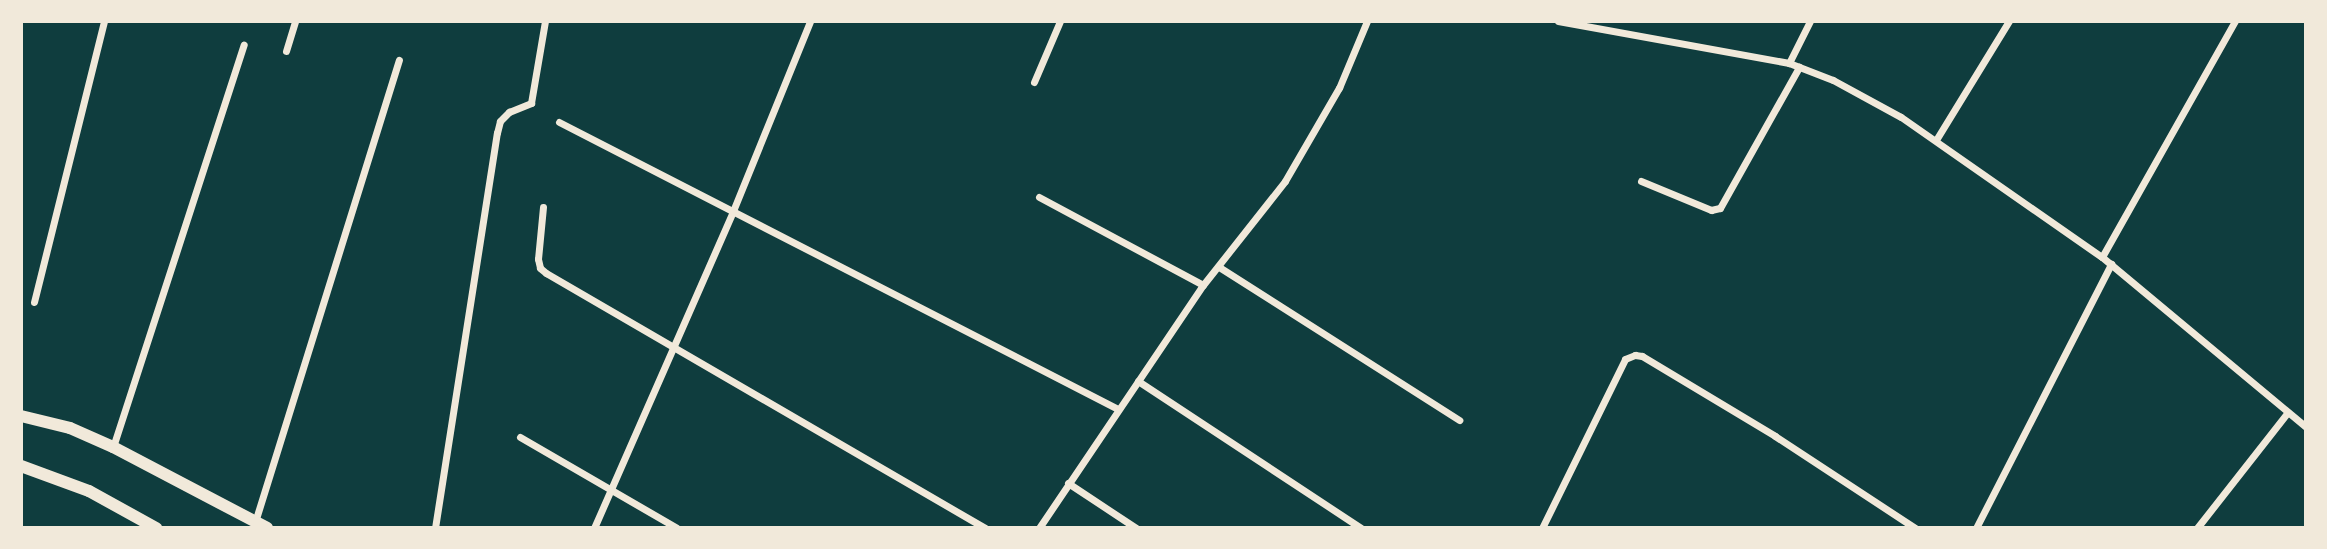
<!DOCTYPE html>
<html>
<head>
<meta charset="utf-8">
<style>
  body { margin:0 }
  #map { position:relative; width:2327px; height:549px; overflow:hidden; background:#0f3d3e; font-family:"DM Sans",sans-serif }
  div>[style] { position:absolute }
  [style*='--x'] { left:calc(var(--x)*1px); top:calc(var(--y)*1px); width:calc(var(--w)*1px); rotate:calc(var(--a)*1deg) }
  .minor>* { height:7px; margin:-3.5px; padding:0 3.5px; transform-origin:3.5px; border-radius:3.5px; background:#f1e9da }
  .tertiary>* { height:12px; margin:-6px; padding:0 6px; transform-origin:6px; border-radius:6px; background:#f1e9da }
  span { translate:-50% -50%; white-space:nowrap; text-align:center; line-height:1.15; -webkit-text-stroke:6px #f1e9da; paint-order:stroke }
  .frame { position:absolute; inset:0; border:23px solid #f1e9da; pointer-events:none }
</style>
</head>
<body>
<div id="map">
  <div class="minor">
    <i style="--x:1558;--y:21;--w:235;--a:10.3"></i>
    <i style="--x:1789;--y:63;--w:47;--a:21.1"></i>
    <i style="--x:1833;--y:80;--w:77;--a:28.6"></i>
    <i style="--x:1901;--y:117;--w:245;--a:34.9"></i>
    <i style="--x:2102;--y:257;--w:266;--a:39.8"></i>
    <i style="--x:286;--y:51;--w:31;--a:-73"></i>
    <i style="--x:1789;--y:63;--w:47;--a:-63.4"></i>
    <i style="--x:1034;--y:82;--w:66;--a:-66.9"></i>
    <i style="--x:559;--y:122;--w:628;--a:27.18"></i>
    <i style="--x:1936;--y:140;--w:140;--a:-58.5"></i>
    <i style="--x:1641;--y:181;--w:76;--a:22.5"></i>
    <i style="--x:1711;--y:210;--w:9;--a:-13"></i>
    <i style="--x:1720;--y:208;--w:162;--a:-60.7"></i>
    <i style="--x:1039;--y:197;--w:186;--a:28.2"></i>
    <i style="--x:543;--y:207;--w:52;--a:95.5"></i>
    <i style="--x:538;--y:259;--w:9;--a:77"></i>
    <i style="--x:540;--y:268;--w:8;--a:40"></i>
    <i style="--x:546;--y:273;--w:508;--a:30.15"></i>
    <i style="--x:2102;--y:257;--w:271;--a:-60.6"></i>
    <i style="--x:1219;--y:267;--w:285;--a:32.5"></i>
    <i style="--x:34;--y:302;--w:290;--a:-76"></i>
    <i style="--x:1138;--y:381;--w:267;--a:33.4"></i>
    <i style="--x:520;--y:437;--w:181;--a:30.1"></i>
    <i style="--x:113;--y:447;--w:423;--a:-72"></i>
    <i style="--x:1068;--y:483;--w:82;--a:33.5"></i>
    <i style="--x:255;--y:522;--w:484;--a:-72.7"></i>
    <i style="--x:435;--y:528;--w:400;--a:-81.1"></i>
    <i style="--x:497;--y:133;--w:12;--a:-76"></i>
    <i style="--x:500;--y:121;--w:13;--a:-45"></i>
    <i style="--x:509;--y:112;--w:24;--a:-22"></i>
    <i style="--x:531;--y:103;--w:83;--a:-80.3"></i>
    <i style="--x:594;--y:528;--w:346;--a:-66.3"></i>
    <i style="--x:733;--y:211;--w:205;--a:-67.9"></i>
    <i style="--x:1039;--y:528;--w:293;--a:-56"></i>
    <i style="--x:1203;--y:285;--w:132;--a:-51.7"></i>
    <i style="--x:1285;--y:181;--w:108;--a:-59.9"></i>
    <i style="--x:1339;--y:88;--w:73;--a:-67.3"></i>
    <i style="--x:1542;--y:528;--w:188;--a:-63.8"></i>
    <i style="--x:1625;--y:359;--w:11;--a:-22"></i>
    <i style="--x:1635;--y:355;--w:7;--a:8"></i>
    <i style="--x:1642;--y:356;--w:155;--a:31"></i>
    <i style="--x:1775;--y:436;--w:168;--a:33.3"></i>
    <i style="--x:1976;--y:528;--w:297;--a:-62.9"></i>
    <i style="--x:2197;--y:528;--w:147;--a:-51.9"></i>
  </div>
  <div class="tertiary">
    <i style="--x:21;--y:416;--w:50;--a:13.8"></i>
    <i style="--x:70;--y:428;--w:47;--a:23.8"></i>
    <i style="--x:113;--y:447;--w:174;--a:27.7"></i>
    <i style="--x:21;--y:466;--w:72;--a:20.2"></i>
    <i style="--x:89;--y:491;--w:77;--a:28.9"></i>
  </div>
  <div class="frame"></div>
</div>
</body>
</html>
